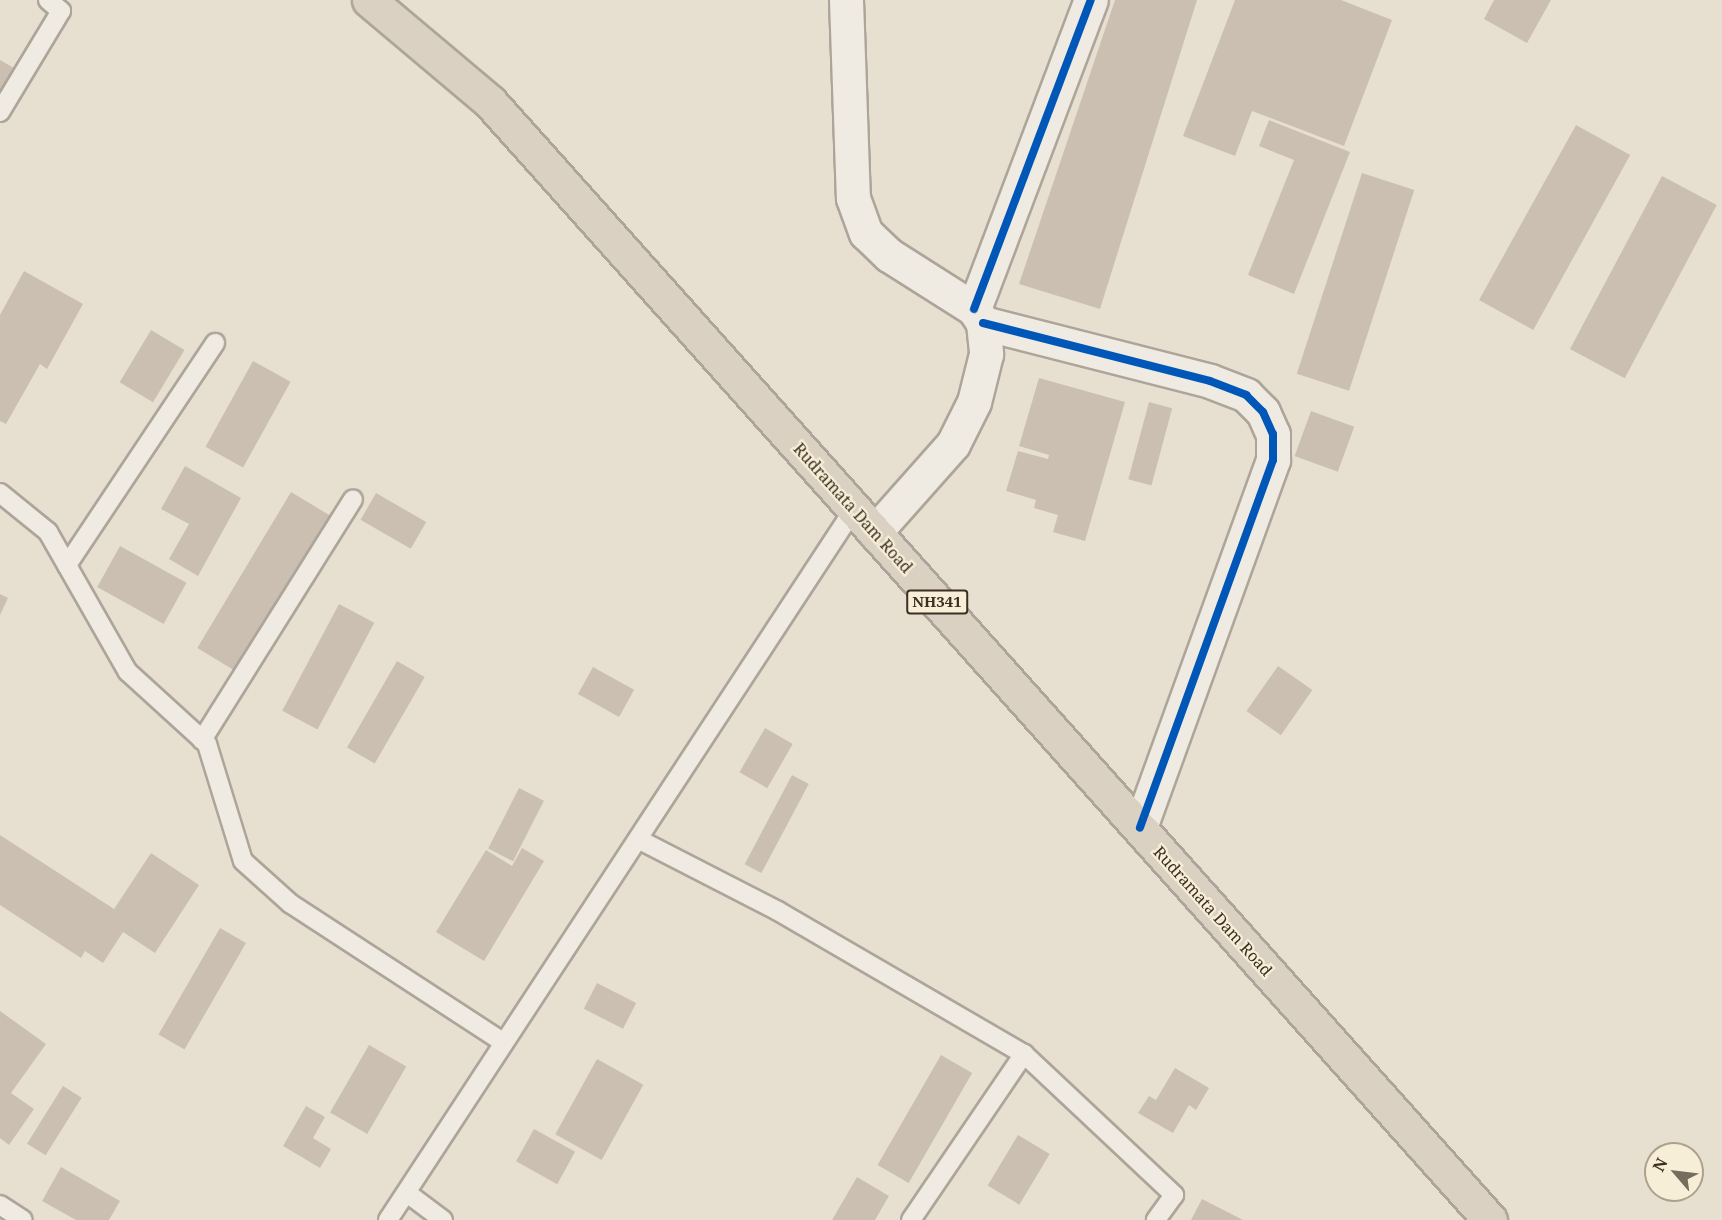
<!DOCTYPE html>
<html>
<head>
<meta charset="utf-8">
<style>
  body { margin:0 }
  #map { position:relative; width:1722px; height:1220px; overflow:hidden; background:#e7e0d1; font-family:"Noto Serif",serif }
  div>[style] { position:absolute }
  [style*='--x'] { left:calc(var(--x)*1px); top:calc(var(--y)*1px); width:calc(var(--w)*1px); rotate:calc(var(--a)*1deg) }
  .building>* { inset:0; background:#cbbfb2; transform-origin:0 0 }
  .roads { filter:drop-shadow(2px 0 #ada599) drop-shadow(-2px 0 #ada599) drop-shadow(0 2px #ada599) drop-shadow(0 -2px #ada599) }
  .lane>* { height:18px; margin:-9px; padding:0 9px; transform-origin:9px; border-radius:9px; background:#efebe3 }
  .street>* { height:33px; margin:-16.5px; padding:0 16.5px; transform-origin:16.5px; border-radius:16.5px; background:#efebe3 }
  .highway>* { height:33px; margin:-16.5px; padding:0 16.5px; transform-origin:16.5px; border-radius:16.5px; background:#dad1c2 }
  .cycleway>* { height:8px; margin:-4px; padding:0 4px; transform-origin:4px; border-radius:4px; background:#0057b8 }
  span { translate:-50% -50%; white-space:nowrap; text-align:center; line-height:1.15; -webkit-text-stroke:4.5px #f7eed8; paint-order:stroke }
  .shield-label span { padding:2px 4px; background:#f7eed8; border:2px solid; border-radius:4px; -webkit-text-stroke-width:0 }
  .shield-label { font-size:15px; color:#3d2e20; font-weight:700 }
  .street-label { font-size:16px; color:#3d2e20 }
  .north { position:absolute; left:1644px; top:1142px; width:60px; height:60px; box-sizing:border-box; background:#f7eed8; border:2px solid #ada18e; border-radius:50%; rotate:298deg; font-size:16px; font-weight:700; line-height:24px; text-align:center; color:#3d2e20 }
  .north::after { content:''; display:block; margin:auto; width:21px; height:27px; background:#786c5e; clip-path:polygon(50% 0,100% 100%,50% 72%,0 100%) }
</style>
</head>
<body>
<div id="map">
  <div class="building">
    <i style="clip-path:polygon(1115px 0,1197px 0,1100px 309px,1019px 284px)"></i>
    <i style="clip-path:polygon(1235px 0,1341px 0,1392px 20px,1344px 146px,1252px 111px,1235px 156px,1183px 136px)"></i>
    <i style="clip-path:polygon(1494px 0,1551px 0,1527px 43px,1484px 19px)"></i>
    <i style="clip-path:polygon(0 60px,14px 68px,0 92px)"></i>
    <i style="clip-path:polygon(1269px 120px,1350px 152px,1294px 294px,1248px 275px,1294px 160px,1259px 146px)"></i>
    <i style="left:1576px;top:125px;width:62px;height:200px;rotate:29deg"></i>
    <i style="left:1362px;top:173px;width:55px;height:211px;rotate:18deg"></i>
    <i style="left:1662px;top:176px;width:62px;height:196px;rotate:28deg"></i>
    <i style="clip-path:polygon(24px 271px,83px 304px,47px 369px,40px 364px,6px 424px,0 421px,0 315px)"></i>
    <i style="left:151px;top:330px;width:39px;height:61px;rotate:31deg"></i>
    <i style="left:253px;top:361px;width:43px;height:98px;rotate:29deg"></i>
    <i style="clip-path:polygon(1039px 378px,1125px 402px,1085px 541px,1053px 532px,1058px 515px,1034px 508px,1036px 500px,1006px 491px,1018px 451px,1048px 459px,1049px 455px,1019px 446px)"></i>
    <i style="left:1149px;top:402px;width:24px;height:80px;rotate:15deg"></i>
    <i style="left:1311px;top:411px;width:46px;height:48px;rotate:20deg"></i>
    <i style="clip-path:polygon(185px 466px,241px 498px,198px 576px,169px 559px,189px 524px,161px 509px)"></i>
    <i style="left:291px;top:492px;width:45px;height:182px;rotate:31deg"></i>
    <i style="left:376px;top:493px;width:58px;height:31px;rotate:30deg"></i>
    <i style="left:120px;top:546px;width:76px;height:47px;rotate:29deg"></i>
    <i style="clip-path:polygon(0 594px,8px 598px,0 615px)"></i>
    <i style="left:339px;top:604px;width:40px;height:121px;rotate:28deg"></i>
    <i style="left:397px;top:661px;width:32px;height:100px;rotate:30deg"></i>
    <i style="left:1278px;top:666px;width:42px;height:55px;rotate:35deg"></i>
    <i style="left:593px;top:667px;width:47px;height:31px;rotate:29deg"></i>
    <i style="left:765px;top:728px;width:32px;height:51px;rotate:30deg"></i>
    <i style="left:792px;top:775px;width:19px;height:101px;rotate:28deg"></i>
    <i style="left:519px;top:788px;width:28px;height:68px;rotate:27deg"></i>
    <i style="clip-path:polygon(0 835px,114px 909px,151px 853px,199px 885px,155px 953px,123px 932px,103px 963px,85px 951px,81px 958px,0 905px)"></i>
    <i style="clip-path:polygon(522px 848px,544px 861px,484px 961px,436px 932px,486px 850px,512px 866px)"></i>
    <i style="left:220px;top:928px;width:30px;height:123px;rotate:30deg"></i>
    <i style="left:597px;top:983px;width:44px;height:29px;rotate:27deg"></i>
    <i style="clip-path:polygon(0 1011px,46px 1044px,11px 1093px,34px 1109px,9px 1145px,0 1138px)"></i>
    <i style="left:369px;top:1045px;width:43px;height:78px;rotate:30deg"></i>
    <i style="left:941px;top:1055px;width:36px;height:127px;rotate:30deg"></i>
    <i style="left:597px;top:1059px;width:53px;height:86px;rotate:29deg"></i>
    <i style="clip-path:polygon(1175px 1068px,1209px 1088px,1196px 1110px,1189px 1105px,1173px 1133px,1138px 1113px,1149px 1096px,1156px 1100px)"></i>
    <i style="left:63px;top:1086px;width:22px;height:68px;rotate:32deg"></i>
    <i style="clip-path:polygon(306px 1106px,325px 1117px,313px 1138px,331px 1149px,320px 1168px,283px 1146px)"></i>
    <i style="left:534px;top:1129px;width:47px;height:37px;rotate:29deg"></i>
    <i style="left:1018px;top:1135px;width:37px;height:59px;rotate:31deg"></i>
    <i style="clip-path:polygon(61px 1167px,120px 1201px,109px 1220px,76px 1220px,42px 1201px)"></i>
    <i style="clip-path:polygon(857px 1177px,889px 1196px,875px 1220px,832px 1220px)"></i>
    <i style="clip-path:polygon(1202px 1199px,1243px 1220px,1191px 1220px)"></i>
  </div>
  <div class="roads">
    <div class="lane">
      <i style="--x:0;--y:112;--w:118;--a:-58.9"></i>
      <i style="--x:61;--y:11;--w:17;--a:-140"></i>
      <i style="--x:0;--y:493;--w:62;--a:39.1"></i>
      <i style="--x:48;--y:532;--w:161;--a:60.3"></i>
      <i style="--x:128;--y:672;--w:107;--a:42.3"></i>
      <i style="--x:207;--y:744;--w:122;--a:72.9"></i>
      <i style="--x:243;--y:861;--w:64;--a:41.9"></i>
      <i style="--x:291;--y:904;--w:253;--a:33.1"></i>
      <i style="--x:67;--y:565;--w:267;--a:-56.3"></i>
      <i style="--x:202;--y:740;--w:284;--a:-57.9"></i>
      <i style="--x:640;--y:840;--w:155;--a:27.2"></i>
      <i style="--x:778;--y:911;--w:285;--a:30.2"></i>
      <i style="--x:1024;--y:1054;--w:206;--a:43.2"></i>
      <i style="--x:1174;--y:1195;--w:31;--a:126"></i>
      <i style="--x:407;--y:1193;--w:45;--a:36.9"></i>
      <i style="--x:0;--y:1205;--w:27;--a:33"></i>
      <i style="--x:388;--y:1220;--w:850;--a:-56.76"></i>
      <i style="--x:911;--y:1220;--w:201;--a:-55.8"></i>
    </div>
    <div class="street">
      <i style="--x:846;--y:0;--w:198;--a:88"></i>
      <i style="--x:853;--y:198;--w:37;--a:70"></i>
      <i style="--x:866;--y:233;--w:32;--a:44"></i>
      <i style="--x:889;--y:255;--w:101;--a:32.4"></i>
      <i style="--x:974;--y:309;--w:17;--a:57"></i>
      <i style="--x:983;--y:323;--w:31;--a:84"></i>
      <i style="--x:986;--y:354;--w:49;--a:104"></i>
      <i style="--x:974;--y:402;--w:47;--a:116.6"></i>
      <i style="--x:953;--y:444;--w:118;--a:131.6"></i>
      <i style="--x:974;--y:309;--w:330;--a:-69.3"></i>
      <i style="--x:983;--y:323;--w:234;--a:14.3"></i>
      <i style="--x:1210;--y:381;--w:39;--a:21"></i>
      <i style="--x:1246;--y:395;--w:24;--a:45"></i>
      <i style="--x:1263;--y:412;--w:24;--a:66"></i>
      <i style="--x:1273;--y:434;--w:26;--a:90"></i>
      <i style="--x:1273;--y:460;--w:391;--a:109.9"></i>
    </div>
    <div class="highway">
      <i style="--x:369;--y:0;--w:158;--a:40.1"></i>
      <i style="--x:490;--y:102;--w:1500;--a:48.19"></i>
    </div>
  </div>
  <div class="cycleway">
    <i style="--x:974;--y:309;--w:330;--a:-69.3"></i>
    <i style="--x:983;--y:323;--w:234;--a:14.3"></i>
    <i style="--x:1210;--y:381;--w:39;--a:21"></i>
    <i style="--x:1246;--y:395;--w:24;--a:45"></i>
    <i style="--x:1263;--y:412;--w:24;--a:66"></i>
    <i style="--x:1273;--y:434;--w:26;--a:90"></i>
    <i style="--x:1273;--y:460;--w:391;--a:109.9"></i>
  </div>
  <div class="shield-label">
    <span style="left:937px;top:602px">NH341</span>
  </div>
  <div class="street-label">
    <span style="left:853px;top:508px;rotate:48deg">Rudramata Dam Road</span>
    <span style="left:1213px;top:911px;rotate:48deg">Rudramata Dam Road</span>
  </div>
  <div class="north">N</div>
</div>
</body>
</html>
